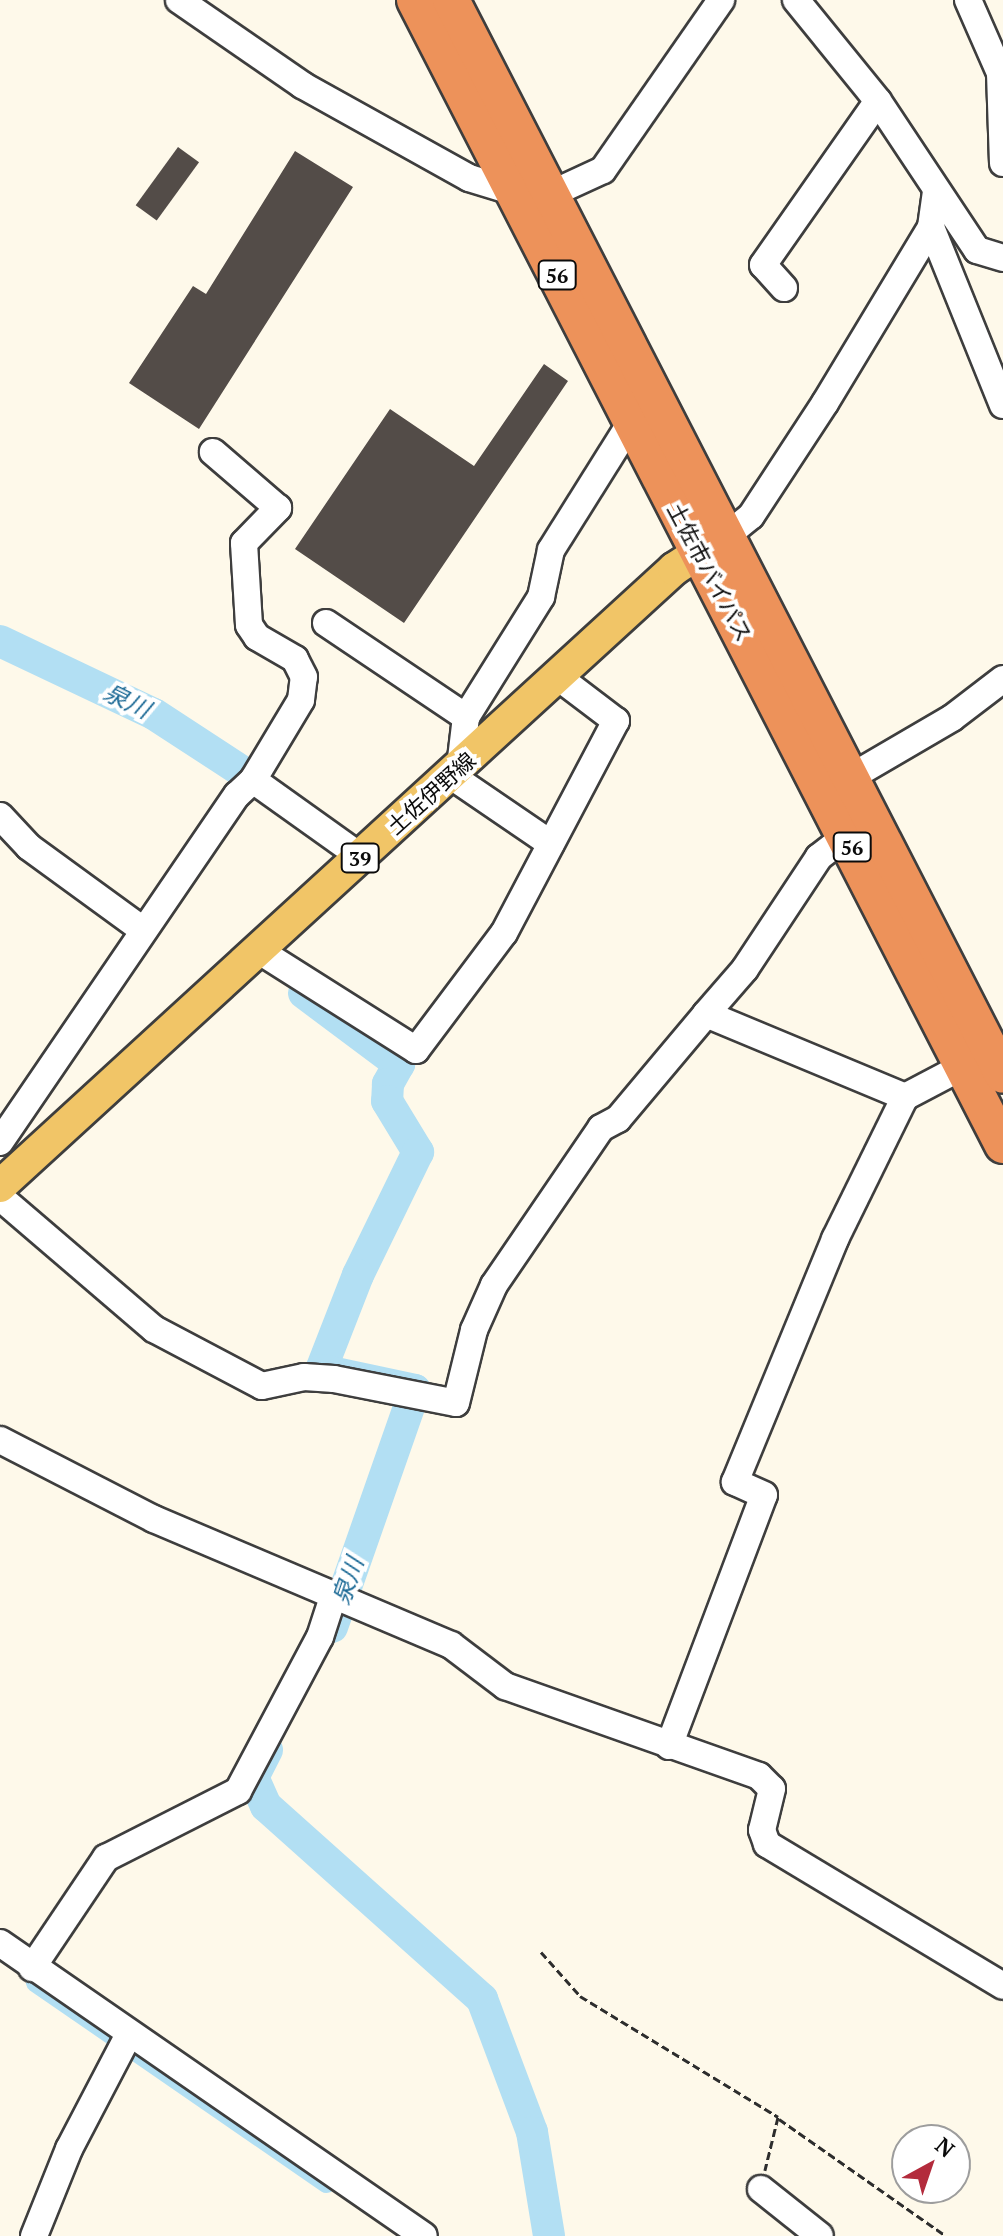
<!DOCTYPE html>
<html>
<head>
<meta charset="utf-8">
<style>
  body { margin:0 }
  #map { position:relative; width:1003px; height:2236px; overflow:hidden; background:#fef9ea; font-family:"PT Serif","Noto Sans JP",serif }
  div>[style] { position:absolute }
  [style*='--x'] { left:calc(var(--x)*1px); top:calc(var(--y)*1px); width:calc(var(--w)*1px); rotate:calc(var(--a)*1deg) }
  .canal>* { height:18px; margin:-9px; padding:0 9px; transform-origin:9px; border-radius:9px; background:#b2dff3 }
  .river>* { height:32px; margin:-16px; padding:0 16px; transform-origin:16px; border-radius:16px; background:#b2dff3 }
  .building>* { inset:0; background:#534c48; transform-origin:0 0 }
  .path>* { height:3px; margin-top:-1.5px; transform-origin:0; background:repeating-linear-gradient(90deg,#2d2d2d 0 8px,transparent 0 12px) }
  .roads { filter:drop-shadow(2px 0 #3e3e3e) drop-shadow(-2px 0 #3e3e3e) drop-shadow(0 2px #3e3e3e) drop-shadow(0 -2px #3e3e3e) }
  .minor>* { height:26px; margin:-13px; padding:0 13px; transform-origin:13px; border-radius:13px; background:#fff }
  .major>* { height:32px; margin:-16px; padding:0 16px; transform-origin:16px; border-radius:16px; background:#f1c567 }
  .highway>* { height:36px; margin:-18px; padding:0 18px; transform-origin:18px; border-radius:18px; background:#ed925a }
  span { translate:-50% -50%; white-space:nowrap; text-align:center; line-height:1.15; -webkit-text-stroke:8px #fff; paint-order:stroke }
  .shield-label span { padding:2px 6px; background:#fff; border:2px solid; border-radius:6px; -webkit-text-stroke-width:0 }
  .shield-label { font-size:20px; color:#0b0b0b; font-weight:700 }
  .street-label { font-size:22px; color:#0b0b0b }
  .water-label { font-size:24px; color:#1c6a96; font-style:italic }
  .north { position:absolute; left:891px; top:2124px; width:80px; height:80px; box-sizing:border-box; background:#fff; border:2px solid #9d9d9d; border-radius:50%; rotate:40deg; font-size:22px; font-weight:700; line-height:32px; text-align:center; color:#0b0b0b }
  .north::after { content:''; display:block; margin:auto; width:28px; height:36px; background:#b32b3c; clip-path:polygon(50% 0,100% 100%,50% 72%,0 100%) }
</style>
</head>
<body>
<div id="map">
  <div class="canal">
    <i style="--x:35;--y:1983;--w:354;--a:34.6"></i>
  </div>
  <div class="river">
    <i style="--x:0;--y:641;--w:170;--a:25.4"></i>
    <i style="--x:154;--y:714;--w:110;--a:33.1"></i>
    <i style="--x:304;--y:993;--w:119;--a:36.8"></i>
    <i style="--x:399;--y:1064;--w:23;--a:119"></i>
    <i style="--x:388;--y:1084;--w:17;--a:93"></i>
    <i style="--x:387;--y:1101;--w:60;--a:58.7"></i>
    <i style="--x:418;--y:1152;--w:137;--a:116"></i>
    <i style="--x:358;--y:1275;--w:102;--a:111.3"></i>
    <i style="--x:321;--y:1370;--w:96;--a:12"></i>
    <i style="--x:415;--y:1390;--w:251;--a:109.3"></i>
    <i style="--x:267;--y:1750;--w:30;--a:117"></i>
    <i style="--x:253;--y:1777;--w:32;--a:66"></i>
    <i style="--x:266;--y:1806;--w:290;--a:41.8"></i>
    <i style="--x:482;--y:1999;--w:142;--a:69.4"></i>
    <i style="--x:532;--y:2132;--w:105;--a:80.7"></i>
  </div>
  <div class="building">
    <i style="left:178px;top:147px;width:26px;height:72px;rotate:36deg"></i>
    <i style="clip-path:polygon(295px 151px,353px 187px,199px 429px,129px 383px,193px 286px,206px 294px)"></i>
    <i style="clip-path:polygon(544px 364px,568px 381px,404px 623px,295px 549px,390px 409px,474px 466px)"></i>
  </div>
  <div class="path">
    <i style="--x:541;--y:1952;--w:59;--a:48.4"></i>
    <i style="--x:580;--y:1996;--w:232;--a:31.4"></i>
    <i style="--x:778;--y:2117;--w:55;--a:103.8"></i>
    <i style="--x:779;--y:2119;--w:204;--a:35"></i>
  </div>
  <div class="roads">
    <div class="minor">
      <i style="--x:179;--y:0;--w:150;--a:34.6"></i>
      <i style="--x:302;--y:85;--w:191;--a:29.1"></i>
      <i style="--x:469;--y:178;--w:48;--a:16.9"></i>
      <i style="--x:515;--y:192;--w:36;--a:3"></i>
      <i style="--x:551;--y:194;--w:57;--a:-24.8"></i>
      <i style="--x:603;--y:170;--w:207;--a:-55.2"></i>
      <i style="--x:796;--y:0;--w:130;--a:50.9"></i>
      <i style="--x:878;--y:101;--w:179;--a:56.4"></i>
      <i style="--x:977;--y:250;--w:27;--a:17"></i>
      <i style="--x:968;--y:0;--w:80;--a:66.3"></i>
      <i style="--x:1000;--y:73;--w:90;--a:88.1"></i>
      <i style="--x:931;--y:227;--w:192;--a:68"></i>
      <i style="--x:784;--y:288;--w:31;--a:-132"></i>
      <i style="--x:763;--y:265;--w:200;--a:-55"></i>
      <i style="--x:725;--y:537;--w:33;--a:-39"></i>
      <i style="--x:751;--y:516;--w:135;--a:-56.8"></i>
      <i style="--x:825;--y:403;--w:205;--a:-58.9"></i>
      <i style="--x:931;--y:227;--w:37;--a:-82"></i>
      <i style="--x:326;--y:623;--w:169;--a:33.9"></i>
      <i style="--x:460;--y:767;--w:50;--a:-83.2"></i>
      <i style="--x:466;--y:717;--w:142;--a:-58"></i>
      <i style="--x:541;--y:597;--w:48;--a:-78"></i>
      <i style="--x:551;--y:550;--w:152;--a:-57.9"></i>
      <i style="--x:450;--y:775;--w:122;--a:34.3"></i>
      <i style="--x:851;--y:777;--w:117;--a:-30.3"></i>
      <i style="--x:952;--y:718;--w:64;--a:-37.4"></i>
      <i style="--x:253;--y:780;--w:133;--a:35.5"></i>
      <i style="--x:0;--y:816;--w:42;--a:46.9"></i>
      <i style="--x:29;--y:847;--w:141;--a:36.1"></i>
      <i style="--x:859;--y:826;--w:51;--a:142.2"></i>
      <i style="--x:819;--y:857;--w:134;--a:123.5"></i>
      <i style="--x:745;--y:969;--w:60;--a:130.9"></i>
      <i style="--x:706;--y:1014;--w:216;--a:22.6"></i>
      <i style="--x:258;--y:950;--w:187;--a:32.3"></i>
      <i style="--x:416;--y:1050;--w:146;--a:-53.1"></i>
      <i style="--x:504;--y:933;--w:240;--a:-62.2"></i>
      <i style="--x:616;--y:721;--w:73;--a:-142.8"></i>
      <i style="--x:0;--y:1142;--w:420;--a:-55.7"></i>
      <i style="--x:237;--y:795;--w:22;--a:-43"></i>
      <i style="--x:253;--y:780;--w:93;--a:-59"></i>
      <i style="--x:301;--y:700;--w:23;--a:-83"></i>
      <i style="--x:304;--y:677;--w:20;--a:-117"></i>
      <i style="--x:295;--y:659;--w:44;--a:-149.9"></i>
      <i style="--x:257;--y:637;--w:14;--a:-124"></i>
      <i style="--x:249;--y:625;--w:82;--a:-93.5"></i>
      <i style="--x:244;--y:543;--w:49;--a:-45.8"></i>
      <i style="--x:278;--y:508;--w:86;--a:-139.3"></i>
      <i style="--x:0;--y:1197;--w:203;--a:40.6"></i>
      <i style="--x:154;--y:1329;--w:122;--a:27.8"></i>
      <i style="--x:262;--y:1386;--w:43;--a:-12.1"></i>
      <i style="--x:304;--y:1377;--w:30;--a:4"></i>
      <i style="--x:334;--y:1379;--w:124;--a:11.1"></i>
      <i style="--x:456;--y:1403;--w:75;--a:-76.1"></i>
      <i style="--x:474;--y:1330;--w:49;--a:-66"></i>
      <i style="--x:494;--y:1285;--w:190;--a:-55.7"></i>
      <i style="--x:601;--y:1128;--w:19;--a:-28"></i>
      <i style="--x:618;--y:1119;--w:137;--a:-50"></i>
      <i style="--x:0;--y:1440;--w:173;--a:27.2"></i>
      <i style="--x:154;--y:1519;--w:323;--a:23"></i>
      <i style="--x:451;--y:1645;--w:68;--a:37.2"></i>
      <i style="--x:505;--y:1686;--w:269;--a:19.5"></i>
      <i style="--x:759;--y:1776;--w:18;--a:45"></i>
      <i style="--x:772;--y:1789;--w:42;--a:103.7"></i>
      <i style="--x:762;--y:1830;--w:15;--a:70"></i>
      <i style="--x:767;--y:1844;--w:275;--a:31"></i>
      <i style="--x:669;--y:1746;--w:268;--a:-69.3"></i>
      <i style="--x:764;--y:1495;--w:32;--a:-156"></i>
      <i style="--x:735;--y:1482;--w:263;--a:-67.6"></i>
      <i style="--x:835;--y:1239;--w:158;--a:-63.8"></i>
      <i style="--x:905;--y:1097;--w:84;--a:-27.8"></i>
      <i style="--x:0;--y:1943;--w:515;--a:34.65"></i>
      <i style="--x:32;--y:1968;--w:133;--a:-56.1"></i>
      <i style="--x:106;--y:1858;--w:148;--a:-26.9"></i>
      <i style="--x:238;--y:1791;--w:174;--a:-62"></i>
      <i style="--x:320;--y:1637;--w:42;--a:-72"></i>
      <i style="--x:761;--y:2189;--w:75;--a:38.5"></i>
      <i style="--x:34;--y:2236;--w:94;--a:-68.1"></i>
      <i style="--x:69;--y:2149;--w:130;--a:-62.4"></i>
    </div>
    <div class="major">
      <i style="--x:0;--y:1186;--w:914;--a:-42.47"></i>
      <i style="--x:674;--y:569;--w:55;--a:-33.1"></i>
    </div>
    <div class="highway">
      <i style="--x:415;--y:0;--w:1287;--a:62.82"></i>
      <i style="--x:451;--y:0;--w:1208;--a:62.82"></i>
    </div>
  </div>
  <div class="shield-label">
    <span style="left:557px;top:275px">56</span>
    <span style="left:852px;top:847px">56</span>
    <span style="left:360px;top:858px">39</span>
  </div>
  <div class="street-label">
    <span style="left:710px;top:572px;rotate:62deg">土佐市バイパス</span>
    <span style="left:431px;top:793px;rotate:-42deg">土佐伊野線</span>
  </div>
  <div class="water-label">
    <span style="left:127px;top:701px;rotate:26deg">泉川</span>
    <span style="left:348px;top:1581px;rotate:-71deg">泉川</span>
  </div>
  <div class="north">N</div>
</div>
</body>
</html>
